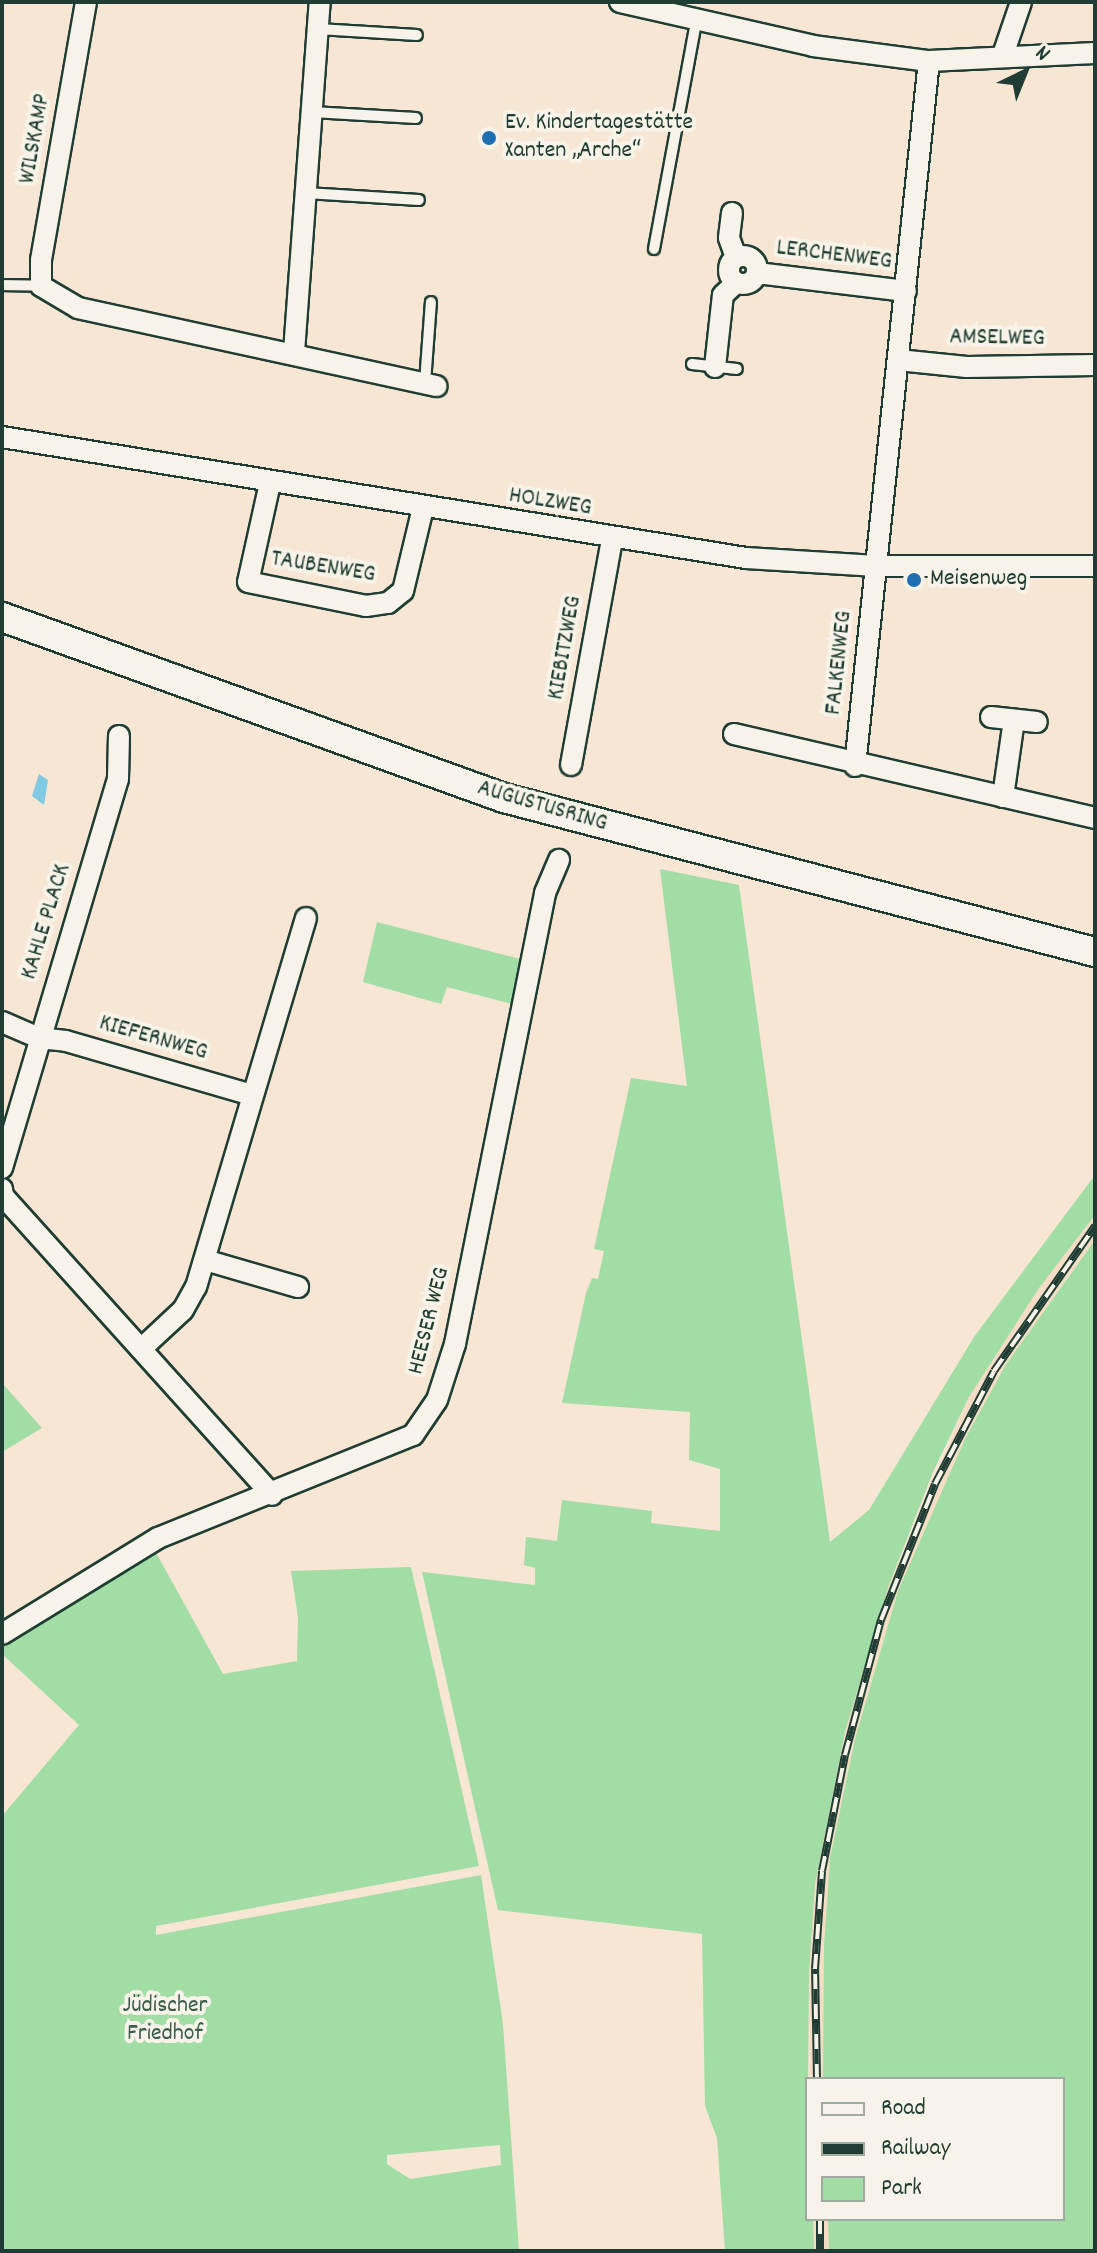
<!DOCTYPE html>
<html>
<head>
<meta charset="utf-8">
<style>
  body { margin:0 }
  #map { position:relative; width:1097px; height:2253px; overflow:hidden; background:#f6e6d3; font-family:Dekko,sans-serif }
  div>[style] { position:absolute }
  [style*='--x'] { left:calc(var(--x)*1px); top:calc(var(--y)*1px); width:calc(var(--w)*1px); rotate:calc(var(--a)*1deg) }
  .built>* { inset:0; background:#f5dcc5; transform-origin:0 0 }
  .green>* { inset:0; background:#a1dda4 }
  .water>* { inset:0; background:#82cae3 }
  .roads { filter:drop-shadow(2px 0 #1f3d34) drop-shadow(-2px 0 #1f3d34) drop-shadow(0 2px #1f3d34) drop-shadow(0 -2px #1f3d34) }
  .service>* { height:10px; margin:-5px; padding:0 5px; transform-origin:5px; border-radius:5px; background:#f7f3e8 }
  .minor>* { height:20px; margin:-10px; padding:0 10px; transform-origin:10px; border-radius:10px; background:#f7f3e8 }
  .minor>.ring { margin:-10px; padding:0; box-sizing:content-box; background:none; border:20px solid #f7f3e8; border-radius:50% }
  .secondary>* { height:28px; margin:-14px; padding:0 14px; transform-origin:14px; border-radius:14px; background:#f7f3e8 }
  .rail>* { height:8px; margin-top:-4px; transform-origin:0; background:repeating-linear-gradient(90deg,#f7f3e8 0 15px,#1f3d34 0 30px); box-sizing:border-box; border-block:2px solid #1f3d34 }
  .dots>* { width:22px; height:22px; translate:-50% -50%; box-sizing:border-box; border:4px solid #f7f3e8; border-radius:50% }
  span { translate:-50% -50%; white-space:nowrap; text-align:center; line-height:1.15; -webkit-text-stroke:8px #f7f3e8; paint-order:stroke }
  .poi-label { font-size:24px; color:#1f3d34 }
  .left { translate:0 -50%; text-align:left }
  .street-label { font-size:24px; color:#1f3d34 }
  .park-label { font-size:24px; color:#395d4a }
  .frame { position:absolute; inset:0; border:4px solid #1f3d34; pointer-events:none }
  .legend { position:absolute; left:805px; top:2077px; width:260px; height:144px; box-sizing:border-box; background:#f7f3e8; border:2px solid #a1aaa0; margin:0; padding:10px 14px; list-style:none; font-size:24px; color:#1f3d34 }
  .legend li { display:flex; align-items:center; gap:16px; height:40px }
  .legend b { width:40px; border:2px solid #a1aaa0 }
  .north { position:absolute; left:985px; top:32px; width:80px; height:80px; -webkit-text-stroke:6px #f7f3e8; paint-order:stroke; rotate:43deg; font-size:22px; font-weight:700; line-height:32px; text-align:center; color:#1f3d34 }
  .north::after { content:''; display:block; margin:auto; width:28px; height:36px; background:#1f3d34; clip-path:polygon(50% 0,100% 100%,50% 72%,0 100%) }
</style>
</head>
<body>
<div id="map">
  <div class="built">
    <i style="clip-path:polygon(1095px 1215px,1095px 1240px,1005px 1366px,965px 1439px,898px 1591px,855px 1739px,830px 1858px,823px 2079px,810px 2079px,809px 1974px,815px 1884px,845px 1732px,889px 1585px,969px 1397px,1039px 1288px)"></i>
    <i style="left:813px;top:2219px;width:15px;height:32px"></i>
  </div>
  <div class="green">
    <i style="clip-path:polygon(660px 869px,739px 885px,830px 1542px,869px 1510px,974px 1337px,1095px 1175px,1095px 1215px,1039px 1288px,969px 1397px,933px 1472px,889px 1585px,845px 1732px,815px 1884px,809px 1974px,807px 2219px,813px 2219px,814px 2251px,725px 2251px,717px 2138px,705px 2106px,702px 1934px,498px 1910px,422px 1572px,535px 1585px,535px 1568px,524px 1565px,526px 1537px,557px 1541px,562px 1500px,652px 1511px,651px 1523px,720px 1531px,720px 1469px,689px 1460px,690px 1412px,562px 1403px,586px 1293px,592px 1278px,598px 1279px,604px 1251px,594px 1249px,631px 1078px,687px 1086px)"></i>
    <i style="clip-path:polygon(377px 922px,524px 960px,516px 1005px,447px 987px,441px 1004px,363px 982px)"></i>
    <i style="clip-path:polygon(1095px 1240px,1095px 2251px,829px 2251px,828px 2219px,1063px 2219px,1063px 2079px,823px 2079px,824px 1946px,830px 1858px,855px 1739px,898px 1591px,965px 1439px,1005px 1366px)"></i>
    <i style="clip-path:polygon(2px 1383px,42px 1428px,2px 1452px)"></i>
    <i style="clip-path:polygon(evenodd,154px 1549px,223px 1674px,297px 1661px,298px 1617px,291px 1571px,411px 1567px,479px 1866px,156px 1926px,156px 1935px,481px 1875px,503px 2024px,519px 2251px,2px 2251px,2px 1816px,79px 1725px,2px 1654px,2px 1643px,154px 1549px,500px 2145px,501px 2165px,410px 2179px,387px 2164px,387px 2155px,500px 2145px)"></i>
  </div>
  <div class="water">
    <i style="clip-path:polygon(39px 774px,48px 780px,44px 805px,32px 796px)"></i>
  </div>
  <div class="roads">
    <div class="service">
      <i style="--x:318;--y:29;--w:99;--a:3.5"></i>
      <i style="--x:312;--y:112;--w:104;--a:3.3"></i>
      <i style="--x:306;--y:193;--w:113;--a:3.5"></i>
      <i style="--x:654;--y:249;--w:231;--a:-79.5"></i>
      <i style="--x:2;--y:285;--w:39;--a:1"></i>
      <i style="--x:692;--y:364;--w:45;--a:6.3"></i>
      <i style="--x:425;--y:383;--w:81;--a:-85.8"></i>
    </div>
    <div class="minor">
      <i style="--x:86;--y:2;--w:262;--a:99.9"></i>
      <i style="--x:41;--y:260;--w:26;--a:90"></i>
      <i style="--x:41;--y:286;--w:43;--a:30.7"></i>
      <i style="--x:78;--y:308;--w:367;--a:12.3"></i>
      <i style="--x:620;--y:2;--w:198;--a:12.8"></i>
      <i style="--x:813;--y:46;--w:117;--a:7.4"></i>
      <i style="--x:929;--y:61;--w:166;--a:-2.8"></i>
      <i style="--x:1003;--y:55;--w:56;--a:-71.2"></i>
      <i style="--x:732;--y:213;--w:25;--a:97"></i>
      <i style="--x:729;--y:238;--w:20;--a:70"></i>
      <i class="ring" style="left:729px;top:256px;width:8px;height:8px"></i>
      <i style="--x:757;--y:273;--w:150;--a:6.9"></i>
      <i style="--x:294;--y:352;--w:351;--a:-85.8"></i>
      <i style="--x:898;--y:360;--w:69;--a:5.8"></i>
      <i style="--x:967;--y:367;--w:128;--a:-0.9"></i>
      <i style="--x:715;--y:367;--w:72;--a:-83.7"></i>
      <i style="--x:723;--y:295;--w:18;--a:-43"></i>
      <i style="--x:2;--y:437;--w:754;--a:9.24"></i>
      <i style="--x:746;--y:558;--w:131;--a:3.5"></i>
      <i style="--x:877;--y:566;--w:218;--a:0"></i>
      <i style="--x:270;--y:483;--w:101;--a:102.5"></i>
      <i style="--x:248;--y:582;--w:120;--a:11.5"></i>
      <i style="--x:366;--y:606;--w:22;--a:-8"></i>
      <i style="--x:388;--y:603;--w:19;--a:-39"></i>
      <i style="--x:403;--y:591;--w:85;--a:-76.5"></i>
      <i style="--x:991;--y:717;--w:46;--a:6.2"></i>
      <i style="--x:734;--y:734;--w:371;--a:13.1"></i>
      <i style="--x:571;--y:765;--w:229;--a:-79.7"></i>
      <i style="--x:855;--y:766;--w:709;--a:-84.01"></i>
      <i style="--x:1003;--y:797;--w:78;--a:-81.9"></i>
      <i style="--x:2;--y:1022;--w:40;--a:23.4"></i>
      <i style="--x:39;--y:1038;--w:27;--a:6"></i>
      <i style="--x:66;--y:1041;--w:194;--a:16.2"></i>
      <i style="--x:2;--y:1168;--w:406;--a:-73.4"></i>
      <i style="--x:118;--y:779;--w:43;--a:-88.7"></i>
      <i style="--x:2;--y:1189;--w:7;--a:82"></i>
      <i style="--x:3;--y:1196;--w:402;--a:48"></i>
      <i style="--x:205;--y:1260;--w:97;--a:16.2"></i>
      <i style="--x:141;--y:1349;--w:57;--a:-42.9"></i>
      <i style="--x:183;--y:1310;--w:26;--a:-61"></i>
      <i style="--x:196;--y:1287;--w:385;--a:-73.4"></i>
      <i style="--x:2;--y:1634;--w:183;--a:-31.6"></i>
      <i style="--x:158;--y:1538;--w:275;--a:-22"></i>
      <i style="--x:413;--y:1435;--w:42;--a:-55.6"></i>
      <i style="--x:437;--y:1400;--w:59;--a:-72.2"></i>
      <i style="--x:455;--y:1344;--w:460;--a:-78.7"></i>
      <i style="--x:545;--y:893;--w:36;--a:-67"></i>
    </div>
    <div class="secondary">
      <i style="--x:2;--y:617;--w:534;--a:19.83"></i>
      <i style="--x:504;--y:798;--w:611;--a:14.61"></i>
    </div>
  </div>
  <div class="rail">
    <i style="--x:817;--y:2079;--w:110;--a:-91"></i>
    <i style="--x:815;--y:1969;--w:98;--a:-85.9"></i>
    <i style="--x:822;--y:1871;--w:118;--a:-78.8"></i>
    <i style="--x:845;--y:1755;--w:140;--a:-75.1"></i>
    <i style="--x:881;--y:1620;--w:146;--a:-68.3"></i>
    <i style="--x:935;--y:1484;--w:127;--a:-62.4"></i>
    <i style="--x:994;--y:1371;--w:177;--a:-55.1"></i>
    <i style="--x:820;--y:2219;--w:32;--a:90"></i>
  </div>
  <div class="dots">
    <i style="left:489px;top:138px;background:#1f6fb2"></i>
    <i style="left:914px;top:580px;background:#1f6fb2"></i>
  </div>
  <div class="poi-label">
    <span class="left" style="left:505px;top:138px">Ev. Kindertagestätte<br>Xanten „Arche“</span>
    <span class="left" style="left:930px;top:580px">Meisenweg</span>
  </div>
  <div class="street-label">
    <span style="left:36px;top:139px;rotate:-80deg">WILSKAMP</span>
    <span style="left:834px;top:256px;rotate:7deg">LERCHENWEG</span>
    <span style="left:997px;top:339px;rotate:1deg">AMSELWEG</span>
    <span style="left:550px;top:503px;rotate:9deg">HOLZWEG</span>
    <span style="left:323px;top:568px;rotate:9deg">TAUBENWEG</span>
    <span style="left:566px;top:648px;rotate:-80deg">KIEBITZWEG</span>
    <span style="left:840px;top:663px;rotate:-84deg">FALKENWEG</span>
    <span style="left:542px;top:807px;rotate:16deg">AUGUSTUSRING</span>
    <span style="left:47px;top:922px;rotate:-73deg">KAHLE PLACK</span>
    <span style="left:153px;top:1039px;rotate:16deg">KIEFERNWEG</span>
    <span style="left:430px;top:1321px;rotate:-76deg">HEESER WEG</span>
  </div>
  <div class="park-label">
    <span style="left:165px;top:2021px">Jüdischer<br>Friedhof</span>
  </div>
  <div class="frame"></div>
  <ul class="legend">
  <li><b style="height:10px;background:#f7f3e8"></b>Road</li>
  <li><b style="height:10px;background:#1f3d34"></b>Railway</li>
  <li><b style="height:22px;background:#a1dda4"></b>Park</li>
  </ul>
  <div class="north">N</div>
</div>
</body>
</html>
